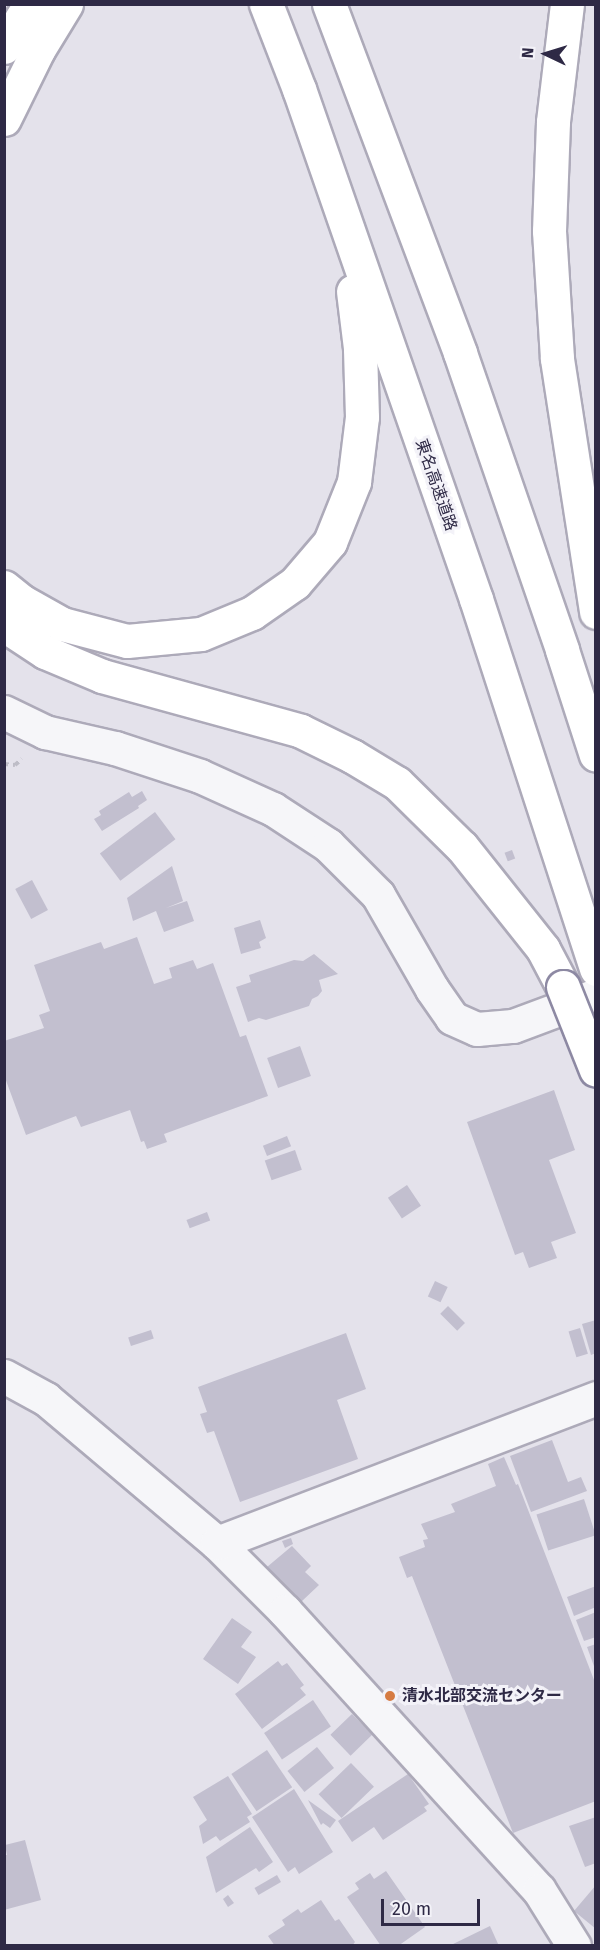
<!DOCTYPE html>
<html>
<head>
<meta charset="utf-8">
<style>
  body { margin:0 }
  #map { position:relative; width:600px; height:1950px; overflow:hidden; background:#e4e2eb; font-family:"Fira Sans","Noto Sans JP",sans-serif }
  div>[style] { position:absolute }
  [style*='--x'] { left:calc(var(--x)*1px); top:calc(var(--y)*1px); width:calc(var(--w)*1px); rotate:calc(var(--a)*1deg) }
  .building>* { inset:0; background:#c2bfcf; transform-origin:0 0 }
  .path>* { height:4px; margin-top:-2px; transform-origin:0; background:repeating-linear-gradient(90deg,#bebdc7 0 4.5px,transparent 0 9px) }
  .roads { filter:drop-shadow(2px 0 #adaab9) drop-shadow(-2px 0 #adaab9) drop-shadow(0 2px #adaab9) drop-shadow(0 -2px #adaab9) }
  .minor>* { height:33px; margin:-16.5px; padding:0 16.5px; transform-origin:16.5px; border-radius:16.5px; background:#f6f6f9 }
  .highway>* { height:33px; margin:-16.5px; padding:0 16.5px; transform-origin:16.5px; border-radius:16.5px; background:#fff }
  .bridges { filter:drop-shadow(2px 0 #8d89a3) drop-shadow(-2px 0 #8d89a3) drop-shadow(0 2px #8d89a3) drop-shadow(0 -2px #8d89a3) }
  .highway-bridge>* { height:33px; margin:-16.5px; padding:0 16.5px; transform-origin:16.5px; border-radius:16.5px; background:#fff }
  .dots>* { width:16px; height:16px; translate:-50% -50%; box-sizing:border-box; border:3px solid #f3f2f8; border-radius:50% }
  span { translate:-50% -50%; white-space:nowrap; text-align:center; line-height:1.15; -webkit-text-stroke:6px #f3f2f8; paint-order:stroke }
  .street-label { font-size:16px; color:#2e2945 }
  .poi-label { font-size:16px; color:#2e2945; font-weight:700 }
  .left { translate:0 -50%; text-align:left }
  .frame { position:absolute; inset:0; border:6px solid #2e2945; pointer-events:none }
  .north { position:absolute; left:516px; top:24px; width:60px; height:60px; -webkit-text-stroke:4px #f3f2f8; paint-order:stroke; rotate:274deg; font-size:16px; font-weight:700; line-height:24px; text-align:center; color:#2e2945 }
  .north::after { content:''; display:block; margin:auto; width:21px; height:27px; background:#2e2945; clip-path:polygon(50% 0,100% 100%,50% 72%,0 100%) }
  .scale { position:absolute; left:381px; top:1899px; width:99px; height:27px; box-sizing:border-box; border:3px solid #2e2945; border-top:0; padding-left:8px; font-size:18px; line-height:21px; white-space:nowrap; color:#2e2945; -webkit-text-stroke:4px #f3f2f8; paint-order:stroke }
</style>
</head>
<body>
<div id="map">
  <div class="building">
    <i style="clip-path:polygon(142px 791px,147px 800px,138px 806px,139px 808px,102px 831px,94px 819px,101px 815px,99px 811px,129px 792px,132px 797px)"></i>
    <i style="left:155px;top:812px;width:34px;height:69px;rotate:53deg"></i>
    <i style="left:512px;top:850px;width:9px;height:8px;rotate:69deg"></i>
    <i style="clip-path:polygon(172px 866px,183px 901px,166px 908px,187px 901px,194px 921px,164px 932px,156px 911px,133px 921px,127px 898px)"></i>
    <i style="left:32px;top:880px;width:34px;height:19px;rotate:62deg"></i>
    <i style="clip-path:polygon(260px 920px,266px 938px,259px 942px,261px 948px,241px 954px,234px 928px)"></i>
    <i style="clip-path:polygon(137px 937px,154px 984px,172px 978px,169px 968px,193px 960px,197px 969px,213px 963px,240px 1037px,246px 1035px,268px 1096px,164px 1134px,167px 1142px,147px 1149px,144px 1141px,141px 1142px,130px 1110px,81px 1127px,76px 1116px,26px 1135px,4px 1075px,4px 1041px,44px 1028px,39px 1015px,50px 1011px,34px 965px,101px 942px,104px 949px)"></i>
    <i style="clip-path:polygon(314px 954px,338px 974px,319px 980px,322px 991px,318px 996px,312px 999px,309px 1006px,266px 1020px,259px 1018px,248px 1022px,236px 987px,251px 982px,249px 975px,294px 960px,303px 961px)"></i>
    <i style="left:300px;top:1046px;width:32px;height:35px;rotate:70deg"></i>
    <i style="clip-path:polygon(554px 1090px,575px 1150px,549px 1160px,576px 1233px,551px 1242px,557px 1258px,529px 1268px,523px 1252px,515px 1255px,467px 1122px)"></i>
    <i style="left:287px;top:1136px;width:11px;height:26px;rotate:68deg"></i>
    <i style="left:295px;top:1150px;width:21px;height:32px;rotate:71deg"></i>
    <i style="left:407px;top:1185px;width:25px;height:23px;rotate:56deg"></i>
    <i style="left:207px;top:1212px;width:9px;height:22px;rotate:69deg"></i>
    <i style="left:435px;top:1281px;width:14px;height:17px;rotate:25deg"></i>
    <i style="left:448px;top:1306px;width:24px;height:11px;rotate:45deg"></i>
    <i style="clip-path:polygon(596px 1320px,596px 1353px,591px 1355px,582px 1324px)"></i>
    <i style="left:580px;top:1328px;width:27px;height:12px;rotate:73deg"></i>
    <i style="left:151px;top:1330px;width:9px;height:24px;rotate:72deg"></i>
    <i style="clip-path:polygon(346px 1333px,366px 1389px,337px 1400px,358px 1459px,240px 1502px,214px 1431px,207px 1433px,200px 1414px,207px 1412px,198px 1387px)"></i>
    <i style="clip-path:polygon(552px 1440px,568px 1482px,581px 1477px,587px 1491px,531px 1512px,510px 1456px)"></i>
    <i style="clip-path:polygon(504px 1457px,516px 1485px,518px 1484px,596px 1685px,596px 1801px,513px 1833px,412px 1576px,407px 1578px,399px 1557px,425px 1547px,423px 1540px,428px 1539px,421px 1524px,455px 1512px,451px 1504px,496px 1486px,488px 1464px)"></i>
    <i style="left:584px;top:1499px;width:38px;height:50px;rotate:72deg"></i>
    <i style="clip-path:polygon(291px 1538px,293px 1544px,285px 1548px,282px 1541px)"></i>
    <i style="clip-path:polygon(292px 1546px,311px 1566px,305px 1572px,319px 1585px,301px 1602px,267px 1567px)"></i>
    <i style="clip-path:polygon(596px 1586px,596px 1607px,574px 1616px,567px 1597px)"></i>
    <i style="clip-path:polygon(596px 1612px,596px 1637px,584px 1641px,576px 1620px)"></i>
    <i style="clip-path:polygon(232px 1618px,252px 1632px,241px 1647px,256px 1657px,238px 1684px,203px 1659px)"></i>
    <i style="clip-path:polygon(596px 1644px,596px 1669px,595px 1669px,587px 1647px)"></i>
    <i style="clip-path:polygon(278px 1661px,282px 1666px,287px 1663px,304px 1685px,300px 1688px,306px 1695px,262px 1729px,235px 1694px)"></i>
    <i style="left:313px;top:1700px;width:32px;height:59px;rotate:56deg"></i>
    <i style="left:352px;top:1714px;width:29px;height:30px;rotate:46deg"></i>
    <i style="left:317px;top:1747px;width:27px;height:38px;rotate:51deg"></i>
    <i style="left:267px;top:1750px;width:45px;height:43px;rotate:56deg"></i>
    <i style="left:351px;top:1763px;width:33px;height:45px;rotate:46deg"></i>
    <i style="clip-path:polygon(408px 1774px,429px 1804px,424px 1807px,427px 1811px,383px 1840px,374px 1827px,352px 1842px,338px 1821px)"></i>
    <i style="clip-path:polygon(228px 1776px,252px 1814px,247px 1817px,250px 1822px,220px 1841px,216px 1836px,203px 1844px,199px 1826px,207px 1820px,193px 1797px)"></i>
    <i style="clip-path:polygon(294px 1789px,333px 1852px,299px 1874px,295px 1867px,288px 1872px,252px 1817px)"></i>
    <i style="clip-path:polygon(308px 1800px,336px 1820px,330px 1828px,323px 1823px,321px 1825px)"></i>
    <i style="clip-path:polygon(596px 1817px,596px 1863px,585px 1867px,569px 1826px)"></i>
    <i style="clip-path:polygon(250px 1827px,273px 1862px,259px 1872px,256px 1868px,216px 1893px,206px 1857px)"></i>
    <i style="clip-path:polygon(25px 1840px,41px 1900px,4px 1910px,4px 1855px,7px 1855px,5px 1845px)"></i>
    <i style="clip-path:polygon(386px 1871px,425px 1927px,398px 1946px,381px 1946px,347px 1897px,359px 1889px,355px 1883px,370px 1873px,374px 1879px)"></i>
    <i style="left:277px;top:1875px;width:8px;height:26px;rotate:60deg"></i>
    <i style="clip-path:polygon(596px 1885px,596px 1929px,574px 1911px)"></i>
    <i style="clip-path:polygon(228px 1895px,234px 1903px,228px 1907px,223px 1899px)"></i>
    <i style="clip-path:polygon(321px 1900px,335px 1921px,339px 1919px,355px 1942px,352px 1946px,275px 1946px,268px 1936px,285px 1925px,282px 1920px,298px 1909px,301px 1913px)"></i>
    <i style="clip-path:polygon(490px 1926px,499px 1946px,449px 1946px)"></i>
  </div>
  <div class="path">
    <i style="--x:4;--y:764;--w:11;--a:5"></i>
    <i style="--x:15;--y:765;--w:9;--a:-41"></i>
  </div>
  <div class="roads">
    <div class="minor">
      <i style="--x:4;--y:712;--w:46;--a:26"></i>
      <i style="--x:45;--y:732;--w:72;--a:12.9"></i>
      <i style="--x:115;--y:748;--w:89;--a:18.2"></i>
      <i style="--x:200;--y:776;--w:80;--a:24.3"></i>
      <i style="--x:273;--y:809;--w:66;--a:33.2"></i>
      <i style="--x:328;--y:845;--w:71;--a:45"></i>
      <i style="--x:378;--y:895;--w:108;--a:60.1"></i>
      <i style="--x:432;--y:989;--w:35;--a:55"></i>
      <i style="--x:452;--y:1018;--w:27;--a:24"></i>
      <i style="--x:477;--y:1029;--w:36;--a:-5"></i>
      <i style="--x:513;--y:1026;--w:89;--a:-20.5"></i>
      <i style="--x:4;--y:1376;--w:48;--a:28.7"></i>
      <i style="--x:46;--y:1399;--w:224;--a:40.1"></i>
      <i style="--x:217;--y:1543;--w:96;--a:45"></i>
      <i style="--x:285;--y:1611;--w:377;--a:47.7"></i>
      <i style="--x:539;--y:1890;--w:66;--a:58"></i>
      <i style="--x:217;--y:1543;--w:406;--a:-20.9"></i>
    </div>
    <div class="highway">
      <i style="--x:266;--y:4;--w:91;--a:68.8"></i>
      <i style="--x:299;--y:89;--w:540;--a:70.86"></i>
      <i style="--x:476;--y:599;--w:389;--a:72"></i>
      <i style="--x:329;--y:4;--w:373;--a:69.4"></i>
      <i style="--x:460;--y:353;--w:314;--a:71"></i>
      <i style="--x:562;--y:650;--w:110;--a:72.1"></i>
      <i style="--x:567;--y:4;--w:119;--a:96.8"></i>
      <i style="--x:553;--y:122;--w:109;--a:92.1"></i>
      <i style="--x:549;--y:231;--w:128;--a:86.4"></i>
      <i style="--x:557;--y:359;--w:256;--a:81.2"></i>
      <i style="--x:4;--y:47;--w:50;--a:-58.8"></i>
      <i style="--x:4;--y:119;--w:77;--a:-63.8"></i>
      <i style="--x:38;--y:50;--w:54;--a:-58.7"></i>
      <i style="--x:4;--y:587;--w:22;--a:39"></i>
      <i style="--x:21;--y:601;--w:47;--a:29.3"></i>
      <i style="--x:62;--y:624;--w:67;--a:14.7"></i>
      <i style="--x:127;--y:641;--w:74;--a:-5.4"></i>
      <i style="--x:201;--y:634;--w:55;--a:-22.4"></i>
      <i style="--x:252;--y:613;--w:52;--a:-34.9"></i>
      <i style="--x:295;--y:583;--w:54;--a:-49.5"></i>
      <i style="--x:330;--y:542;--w:65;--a:-68.2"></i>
      <i style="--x:354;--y:482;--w:65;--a:-83"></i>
      <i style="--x:362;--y:417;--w:69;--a:-91.7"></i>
      <i style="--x:360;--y:348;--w:57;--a:-97"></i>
      <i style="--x:4;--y:625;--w:49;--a:33.4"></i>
      <i style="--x:45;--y:652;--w:62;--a:22.8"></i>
      <i style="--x:102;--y:676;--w:206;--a:15.4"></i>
      <i style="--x:301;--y:731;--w:57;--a:26.1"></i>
      <i style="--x:352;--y:756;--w:52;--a:31"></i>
      <i style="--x:397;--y:783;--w:91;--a:44.6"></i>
      <i style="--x:462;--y:847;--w:130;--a:51.5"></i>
      <i style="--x:543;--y:949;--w:43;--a:62.2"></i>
    </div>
  </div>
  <div class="bridges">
    <div class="highway-bridge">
      <i style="--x:563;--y:987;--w:89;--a:68.3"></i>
    </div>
  </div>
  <div class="dots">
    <i style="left:390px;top:1696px;background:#d67b42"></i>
  </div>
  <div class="street-label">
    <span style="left:436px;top:485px;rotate:71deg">東名高速道路</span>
  </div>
  <div class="poi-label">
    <span class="left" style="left:402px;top:1696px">清水北部交流センター</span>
  </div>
  <div class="frame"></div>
  <div class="north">N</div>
  <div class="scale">20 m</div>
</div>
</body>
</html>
